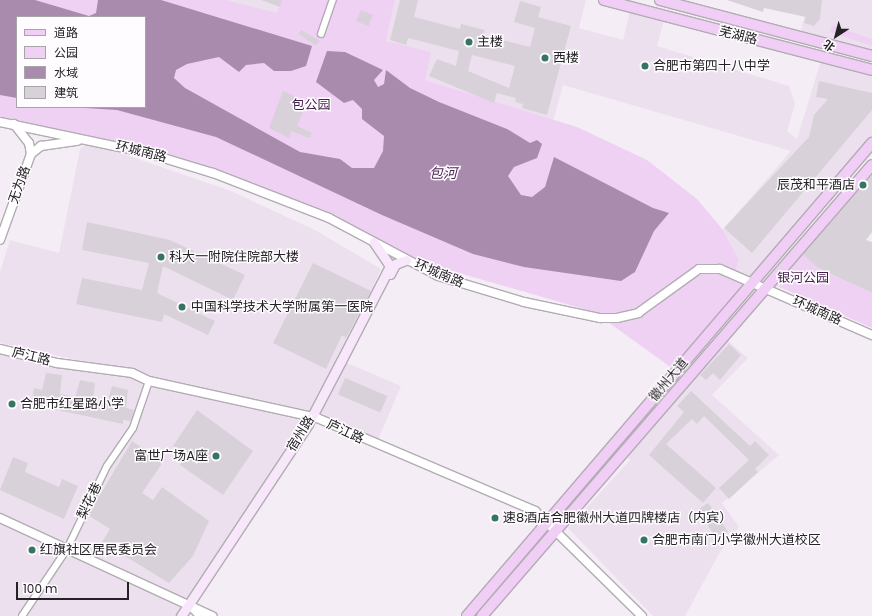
<!DOCTYPE html>
<html>
<head>
<meta charset="utf-8">
<style>
  body { margin:0 }
  #map { position:relative; width:872px; height:616px; overflow:hidden; background:#f4edf5; font-family:Poppins,"Noto Sans SC",sans-serif }
  div>[style] { position:absolute }
  [style*='--x'] { left:calc(var(--x)*1px); top:calc(var(--y)*1px); width:calc(var(--w)*1px); rotate:calc(var(--a)*1deg) }
  .built>* { inset:0; background:#ece0ee }
  .green>* { inset:0; background:#eed1f3 }
  .water>* { inset:0; background:#a98bad }
  .building>* { inset:0; background:#d8d1d9; transform-origin:0 0 }
  .roads { filter:drop-shadow(1px 0 #b2acb3) drop-shadow(-1px 0 #b2acb3) drop-shadow(0 1px #b2acb3) drop-shadow(0 -1px #b2acb3) }
  .minor>* { height:6px; margin:-3px; padding:0 3px; transform-origin:3px; border-radius:3px; background:#fff }
  .tertiary>* { height:8px; margin:-4px; padding:0 4px; transform-origin:4px; border-radius:4px; background:#fff }
  .secondary>* { height:9px; margin:-4.5px; padding:0 4.5px; transform-origin:4.5px; border-radius:4.5px; background:#f8e7fa }
  .primary>* { height:10px; margin:-5px; padding:0 5px; transform-origin:5px; border-radius:5px; background:#f0cef5 }
  .dots>* { width:11px; height:11px; translate:-50% -50%; box-sizing:border-box; border:2px solid #fefcfe; border-radius:50% }
  span { translate:-50% -50%; white-space:nowrap; text-align:center; line-height:1.15; -webkit-text-stroke:3px #fefcfe; paint-order:stroke }
  .street-label { font-size:13px; color:#242225 }
  .poi-label { font-size:13px; color:#242225 }
  .left { translate:0 -50%; text-align:left }
  .right { translate:-100% -50%; text-align:right }
  .park-label { font-size:13px; color:#441e4b }
  .water-label { font-size:14px; color:#4e2754; font-style:italic }
  .legend { position:absolute; left:16px; top:16px; width:130px; height:92px; box-sizing:border-box; background:#fefcfe; border:1px solid #a7a5a7; margin:0; padding:5px 7px; list-style:none; font-size:12px; color:#242225 }
  .legend li { display:flex; align-items:center; gap:8px; height:20px }
  .legend b { width:20px; border:1px solid #a7a5a7 }
  .north { position:absolute; left:816px; top:16px; width:40px; height:40px; -webkit-text-stroke:3px #fefcfe; paint-order:stroke; rotate:216deg; font-size:11px; font-weight:700; line-height:16px; text-align:center; color:#242225 }
  .north::after { content:''; display:block; margin:auto; width:14px; height:18px; background:#242225; clip-path:polygon(50% 0,100% 100%,50% 72%,0 100%) }
  .scale { position:absolute; left:16px; top:582px; width:113px; height:18px; box-sizing:border-box; border:2px solid #242225; border-top:0; padding-left:5px; font-size:12px; line-height:14px; white-space:nowrap; color:#242225; -webkit-text-stroke:3px #fefcfe; paint-order:stroke }
</style>
</head>
<body>
<div id="map">
  <div class="built">
    <i style="clip-path:polygon(226px 0,282px 0,277px 14px)"></i>
    <i style="clip-path:polygon(395px 0,586px 0,579px 28px,623px 40px,631px 7px,665px 17px,657px 46px,789px 86px,795px 104px,787px 131px,797px 139px,822px 57px,872px 70px,872px 143px,753px 279px,735px 272px,739px 260px,723px 230px,791px 151px,563px 85px,553px 121px,425px 80px,385px 41px)"></i>
    <i style="clip-path:polygon(809px 0,872px 0,872px 56px,799px 36px)"></i>
    <i style="clip-path:polygon(85px 145px,109px 149px,231px 191px,315px 230px,381px 269px,340px 360px,401px 386px,377px 442px,307px 411px,0 343px,0 272px,10px 240px,59px 253px,80px 149px)"></i>
    <i style="clip-path:polygon(722px 336px,748px 358px,712px 395px,779px 455px,722px 503px,739px 527px,720px 552px,685px 616px,653px 616px,568px 528px,630px 460px,623px 452px)"></i>
    <i style="clip-path:polygon(0 349px,132px 373px,312px 417px,181px 616px,0 616px)"></i>
  </div>
  <div class="green">
    <i style="clip-path:polygon(evenodd,0 0,226px 0,277px 13px,282px 0,395px 0,386px 41px,431px 52px,425px 80px,577px 127px,647px 160px,697px 199px,723px 230px,739px 260px,735px 272px,753px 279px,676px 371px,594px 312px,411px 259px,391px 264px,370px 245px,323px 217px,237px 180px,109px 146px,0 124px,0 0,17px 17px,145px 17px,145px 107px,17px 107px,17px 17px)"></i>
    <i style="clip-path:polygon(832px 25px,872px 39px,872px 46px,830px 32px)"></i>
    <i style="clip-path:polygon(799px 248px,818px 268px,872px 293px,872px 328px,775px 285px)"></i>
  </div>
  <div class="water">
    <i style="clip-path:polygon(0 0,35px 0,89px 16px,96px 13px,98px 0,161px 0,312px 46px,306px 66px,291px 71px,274px 71px,264px 63px,246px 65px,239px 72px,219px 57px,187px 64px,176px 70px,174px 78px,185px 88px,300px 152px,340px 159px,352px 168px,374px 168px,383px 151px,384px 136px,362px 119px,362px 109px,353px 100px,344px 103px,316px 82px,327px 51px,345px 52px,383px 70px,374px 80px,378px 87px,384px 84px,386px 70px,410px 88px,439px 102px,507px 129px,530px 143px,537px 140px,542px 144px,537px 158px,514px 167px,508px 176px,521px 195px,532px 197px,545px 187px,554px 157px,653px 208px,669px 213px,654px 231px,635px 272px,621px 281px,524px 267px,473px 254px,382px 215px,216px 137px,117px 110px,69px 107px,145px 107px,145px 17px,17px 17px,17px 98px,0 95px)"></i>
  </div>
  <div class="building">
    <i style="clip-path:polygon(261px 0,282px 0,280px 7px)"></i>
    <i style="clip-path:polygon(evenodd,400px 0,418px 0,414px 17px,460px 29px,461px 24px,485px 30px,483px 35px,530px 47px,535px 28px,514px 22px,520px 1px,541px 7px,538px 17px,571px 26px,547px 115px,522px 108px,523px 104px,515px 102px,516px 98px,497px 93px,494px 103px,429px 76px,437px 59px,456px 66px,459px 51px,408px 38px,406px 45px,390px 40px,400px 0,472px 55px,515px 66px,509px 88px,468px 71px,472px 55px)"></i>
    <i style="clip-path:polygon(727px 0,822px 0,820px 19px,814px 26px,804px 23px,806px 17px,764px 8px,763px 12px)"></i>
    <i style="left:361px;top:10px;width:13px;height:12px;rotate:23deg"></i>
    <i style="clip-path:polygon(301px 30px,320px 41px,315px 45px,299px 34px)"></i>
    <i style="clip-path:polygon(819px 81px,872px 93px,872px 110px,752px 253px,724px 228px,809px 137px,814px 115px,828px 99px,816px 97px)"></i>
    <i style="clip-path:polygon(283px 91px,307px 102px,297px 126px,312px 133px,309px 138px,291px 131px,289px 138px,269px 128px)"></i>
    <i style="clip-path:polygon(872px 175px,872px 232px,866px 240px,872px 242px,872px 293px,818px 268px,803px 254px)"></i>
    <i style="clip-path:polygon(87px 222px,170px 240px,245px 275px,233px 300px,163px 266px,157px 293px,215px 321px,208px 335px,164px 314px,162px 322px,76px 304px,82px 278px,142px 290px,149px 263px,82px 250px)"></i>
    <i style="clip-path:polygon(313px 263px,371px 291px,346px 338px,342px 335px,326px 369px,273px 343px)"></i>
    <i style="clip-path:polygon(729px 344px,741px 355px,720px 380px,713px 373px,706px 380px,700px 375px)"></i>
    <i style="clip-path:polygon(46px 373px,62px 375px,60px 394px,75px 397px,80px 380px,95px 383px,93px 401px,107px 404px,112px 386px,128px 390px,126px 408px,134px 410px,131px 421px,123px 420px,123px 424px,38px 406px,39px 401px,32px 400px,34px 388px,42px 390px)"></i>
    <i style="left:345px;top:378px;width:46px;height:18px;rotate:23deg"></i>
    <i style="clip-path:polygon(691px 391px,750px 446px,755px 441px,769px 455px,755px 469px,758px 472px,729px 499px,719px 488px,749px 460px,704px 416px,697px 424px,692px 419px,666px 444px,716px 488px,703px 503px,649px 455px,684px 412px,677px 406px)"></i>
    <i style="clip-path:polygon(197px 410px,253px 451px,223px 495px,180px 465px,183px 460px,181px 451px,173px 446px)"></i>
    <i style="clip-path:polygon(132px 441px,163px 462px,142px 493px,153px 500px,162px 487px,209px 521px,193px 556px,169px 583px,102px 542px,110px 529px,88px 515px)"></i>
    <i style="clip-path:polygon(13px 457px,28px 463px,25px 472px,59px 487px,62px 479px,78px 486px,64px 519px,0 490px)"></i>
    <i style="left:708px;top:503px;width:35px;height:13px;rotate:55deg"></i>
  </div>
  <div class="roads">
    <div class="minor">
      <i style="--x:321;--y:34;--w:36;--a:-71"></i>
      <i style="--x:193;--y:610;--w:8;--a:45"></i>
      <i style="--x:22;--y:616;--w:81;--a:-56.1"></i>
      <i style="--x:67;--y:549;--w:92;--a:-64.3"></i>
      <i style="--x:107;--y:466;--w:46;--a:-55.6"></i>
      <i style="--x:133;--y:428;--w:50;--a:-71.2"></i>
    </div>
    <div class="tertiary">
      <i style="--x:0;--y:122;--w:150;--a:11.9"></i>
      <i style="--x:147;--y:153;--w:69;--a:16.9"></i>
      <i style="--x:213;--y:173;--w:124;--a:21.2"></i>
      <i style="--x:329;--y:218;--w:123;--a:28"></i>
      <i style="--x:438;--y:276;--w:90;--a:16.8"></i>
      <i style="--x:524;--y:302;--w:78;--a:11.9"></i>
      <i style="--x:600;--y:318;--w:17;--a:0"></i>
      <i style="--x:617;--y:318;--w:22;--a:-13"></i>
      <i style="--x:638;--y:313;--w:75;--a:-35.8"></i>
      <i style="--x:699;--y:269;--w:21;--a:0"></i>
      <i style="--x:720;--y:269;--w:166;--a:23.5"></i>
      <i style="--x:14;--y:124;--w:24;--a:52"></i>
      <i style="--x:29;--y:143;--w:11;--a:80"></i>
      <i style="--x:0;--y:240;--w:91;--a:-70.2"></i>
      <i style="--x:31;--y:154;--w:13;--a:-39"></i>
      <i style="--x:41;--y:146;--w:37;--a:-8"></i>
      <i style="--x:0;--y:349;--w:59;--a:13.8"></i>
      <i style="--x:57;--y:363;--w:76;--a:7.6"></i>
      <i style="--x:132;--y:373;--w:19;--a:25"></i>
      <i style="--x:149;--y:381;--w:172;--a:12.4"></i>
      <i style="--x:317;--y:418;--w:237;--a:23.1"></i>
      <i style="--x:535;--y:511;--w:150;--a:44.5"></i>
      <i style="--x:0;--y:518;--w:234;--a:24.8"></i>
    </div>
    <div class="secondary">
      <i style="--x:390;--y:274;--w:11;--a:-63"></i>
      <i style="--x:395;--y:264;--w:12;--a:-20"></i>
      <i style="--x:181;--y:616;--w:230;--a:-56.5"></i>
      <i style="--x:308;--y:424;--w:71;--a:-62.4"></i>
      <i style="--x:341;--y:361;--w:107;--a:-62.7"></i>
      <i style="--x:390;--y:266;--w:29;--a:-124"></i>
    </div>
    <div class="primary">
      <i style="--x:604;--y:0;--w:277;--a:14.6"></i>
      <i style="--x:660;--y:0;--w:219;--a:14.8"></i>
      <i style="--x:467;--y:616;--w:623;--a:-49.43"></i>
      <i style="--x:482;--y:616;--w:596;--a:-49.15"></i>
    </div>
  </div>
  <div class="dots">
    <i style="left:469px;top:42px;background:#367562"></i>
    <i style="left:545px;top:58px;background:#367562"></i>
    <i style="left:645px;top:66px;background:#367562"></i>
    <i style="left:863px;top:185px;background:#367562"></i>
    <i style="left:161px;top:257px;background:#367562"></i>
    <i style="left:182px;top:307px;background:#367562"></i>
    <i style="left:12px;top:404px;background:#367562"></i>
    <i style="left:216px;top:456px;background:#367562"></i>
    <i style="left:495px;top:518px;background:#367562"></i>
    <i style="left:644px;top:540px;background:#367562"></i>
    <i style="left:32px;top:550px;background:#367562"></i>
  </div>
  <div class="street-label">
    <span style="left:738px;top:36px;rotate:14deg">芜湖路</span>
    <span style="left:141px;top:152px;rotate:14deg">环城南路</span>
    <span style="left:20px;top:185px;rotate:-70deg">无为路</span>
    <span style="left:439px;top:274px;rotate:23deg">环城南路</span>
    <span style="left:817px;top:311px;rotate:24deg">环城南路</span>
    <span style="left:31px;top:357px;rotate:14deg">庐江路</span>
    <span style="left:669px;top:380px;rotate:-50deg">徽州大道</span>
    <span style="left:345px;top:432px;rotate:25deg">庐江路</span>
    <span style="left:301px;top:434px;rotate:-58deg">宿州路</span>
    <span style="left:90px;top:501px;rotate:-64deg">梨花巷</span>
  </div>
  <div class="poi-label">
    <span class="left" style="left:477px;top:42px">主楼</span>
    <span class="left" style="left:553px;top:58px">西楼</span>
    <span class="left" style="left:653px;top:66px">合肥市第四十八中学</span>
    <span class="right" style="left:855px;top:185px">辰茂和平酒店</span>
    <span class="left" style="left:169px;top:257px">科大一附院住院部大楼</span>
    <span class="left" style="left:191px;top:307px">中国科学技术大学附属第一医院</span>
    <span class="left" style="left:20px;top:404px">合肥市红星路小学</span>
    <span class="right" style="left:208px;top:456px">富世广场A座</span>
    <span class="left" style="left:503px;top:518px">速8酒店合肥徽州大道四牌楼店（内宾）</span>
    <span class="left" style="left:652px;top:540px">合肥市南门小学徽州大道校区</span>
    <span class="left" style="left:40px;top:550px">红旗社区居民委员会</span>
  </div>
  <div class="park-label">
    <span style="left:311px;top:105px">包公园</span>
    <span style="left:803px;top:278px">银河公园</span>
  </div>
  <div class="water-label">
    <span style="left:443px;top:173px">包河</span>
  </div>
  <ul class="legend">
  <li><b style="height:5px;background:#f0cef5"></b>道路</li>
  <li><b style="height:11px;background:#eed1f3"></b>公园</li>
  <li><b style="height:11px;background:#a98bad"></b>水域</li>
  <li><b style="height:11px;background:#d8d1d9"></b>建筑</li>
  </ul>
  <div class="north">北</div>
  <div class="scale">100 m</div>
</div>
</body>
</html>
